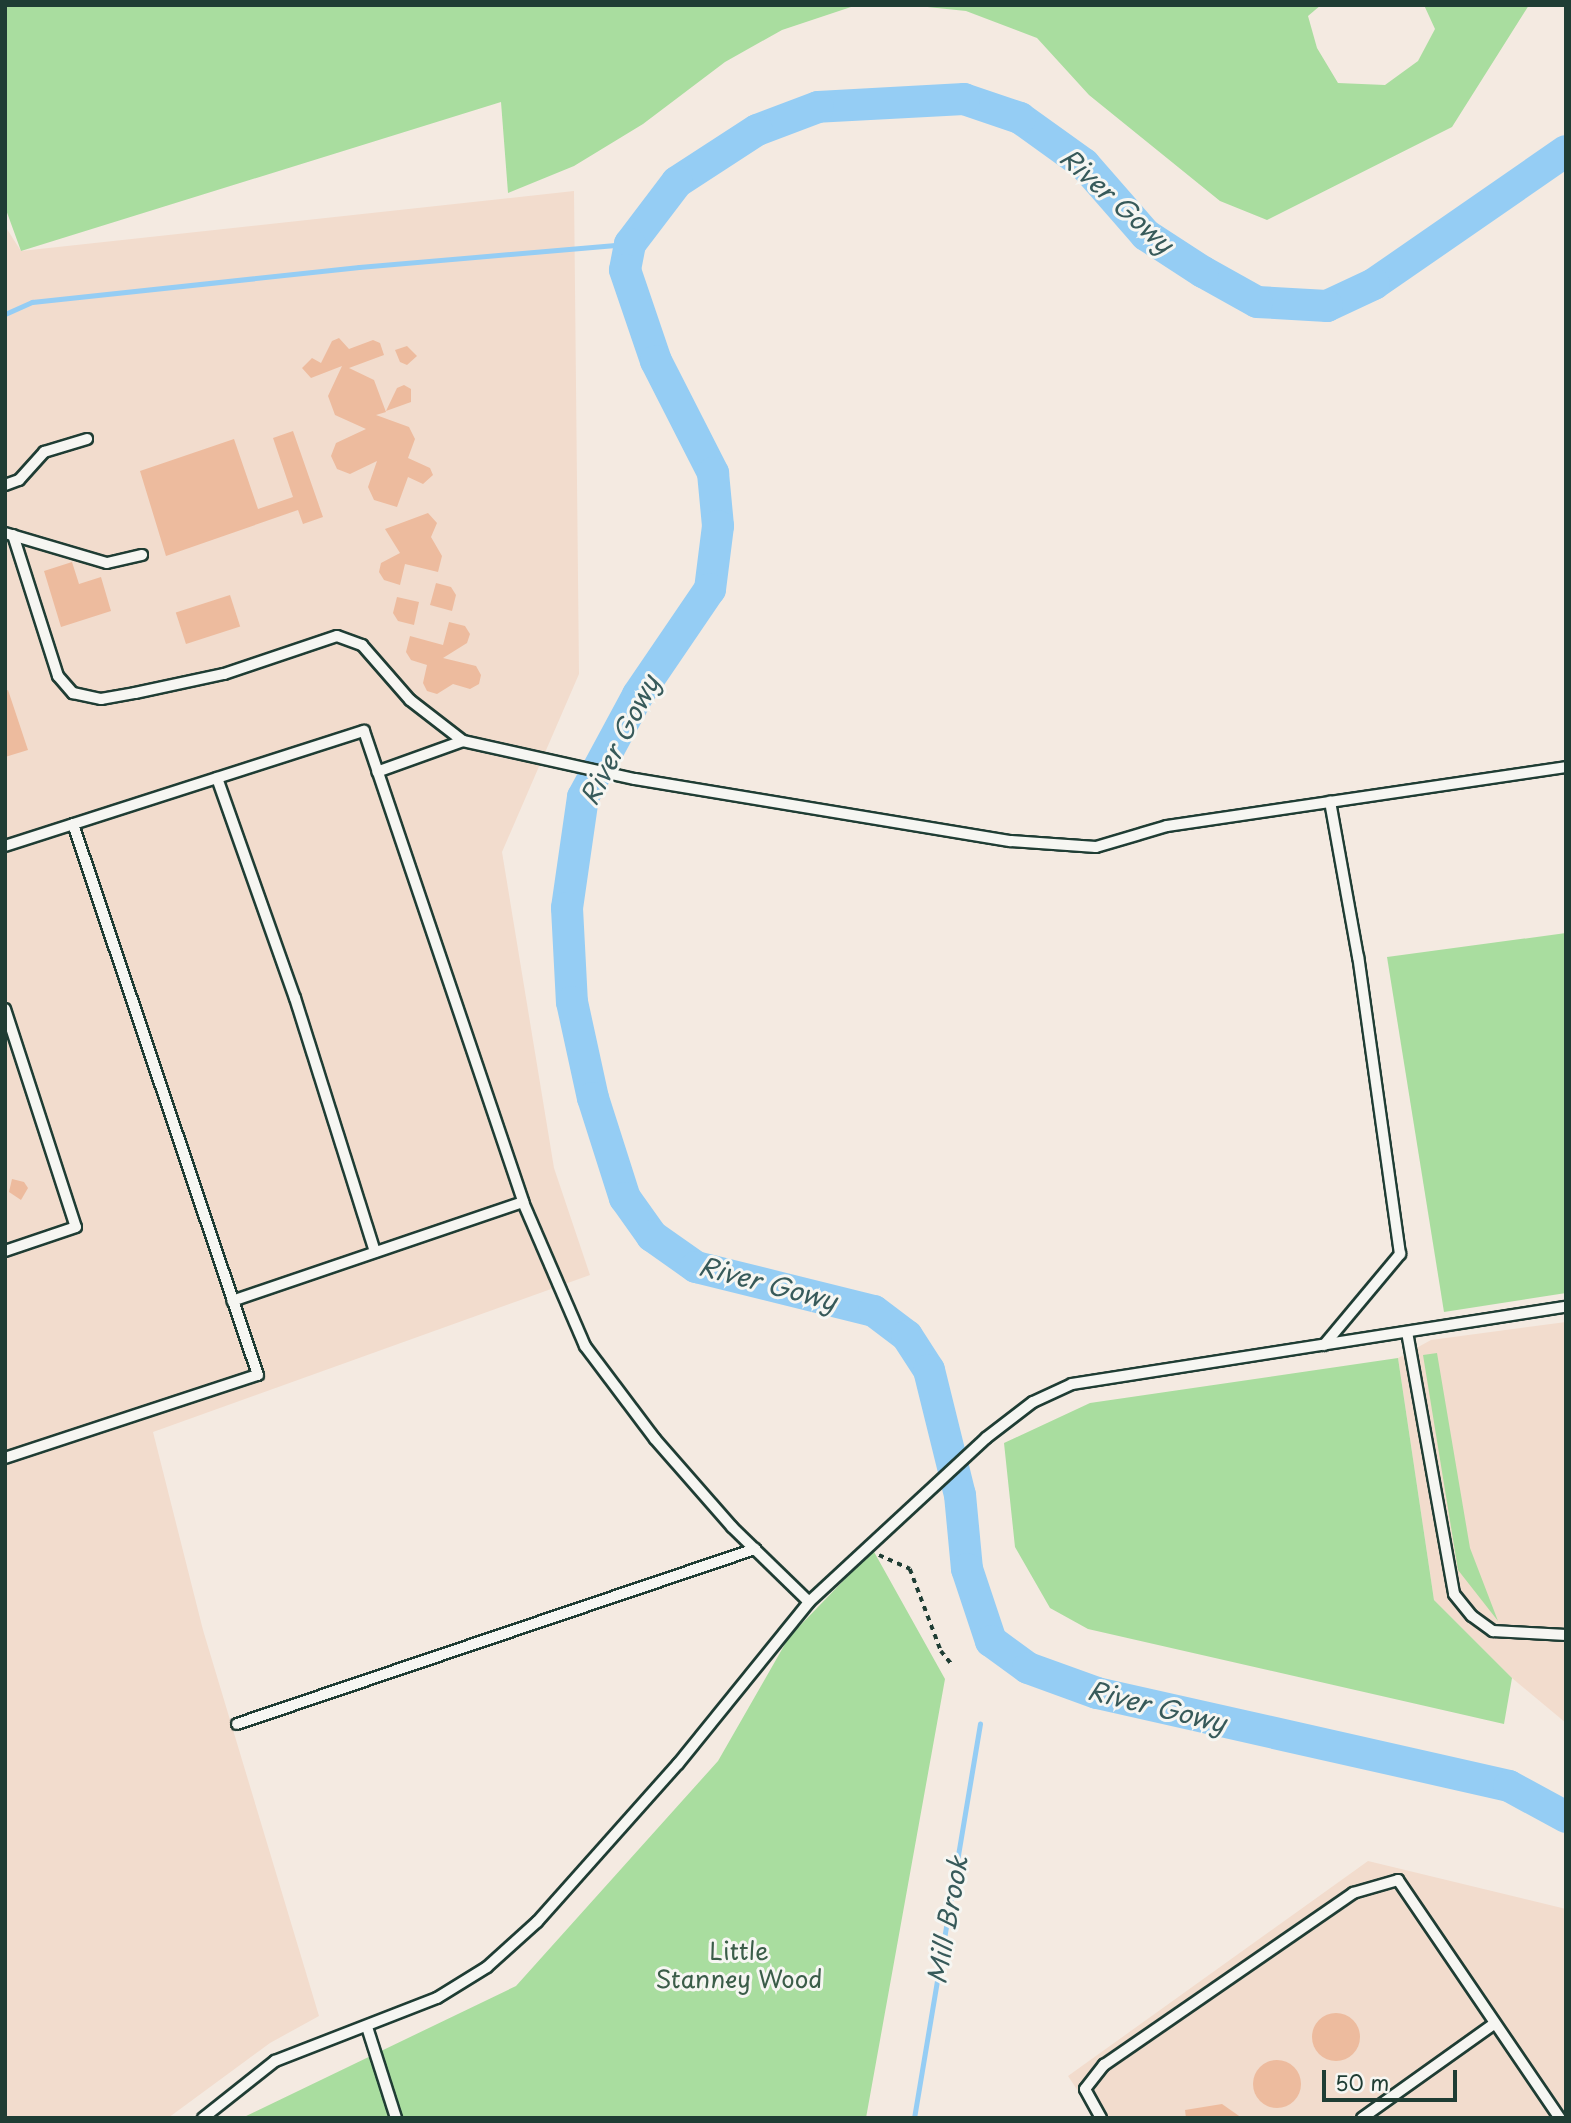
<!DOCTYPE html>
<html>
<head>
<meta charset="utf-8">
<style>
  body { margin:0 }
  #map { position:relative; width:1571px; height:2123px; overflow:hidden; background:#f4eae1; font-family:"Playpen Sans",sans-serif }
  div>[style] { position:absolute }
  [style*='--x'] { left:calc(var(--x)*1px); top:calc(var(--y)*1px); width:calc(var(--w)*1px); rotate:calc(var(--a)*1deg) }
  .built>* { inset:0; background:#f2dccd }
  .green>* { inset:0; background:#a9dd9f }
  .stream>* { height:5px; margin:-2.5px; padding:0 2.5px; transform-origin:2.5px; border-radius:2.5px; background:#95cdf4 }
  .river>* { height:32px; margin:-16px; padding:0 16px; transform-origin:16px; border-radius:16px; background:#95cdf4 }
  .building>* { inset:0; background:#edbb9e; transform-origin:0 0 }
  .round { border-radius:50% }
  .path>* { height:3.5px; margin-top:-1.75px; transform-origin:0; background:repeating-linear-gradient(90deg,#1f3d34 0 5px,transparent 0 10px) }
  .roads { filter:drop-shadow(2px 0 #1f3d34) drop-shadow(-2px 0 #1f3d34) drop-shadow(0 2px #1f3d34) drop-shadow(0 -2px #1f3d34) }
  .lane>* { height:10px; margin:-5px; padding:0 5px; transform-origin:5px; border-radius:5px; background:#f6f6f2 }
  span { translate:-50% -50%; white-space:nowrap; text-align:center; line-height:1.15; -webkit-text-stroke:6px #f6f6f2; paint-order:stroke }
  .park-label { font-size:24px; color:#3b5d49 }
  .water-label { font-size:26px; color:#375a5a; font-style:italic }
  .frame { position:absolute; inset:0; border:7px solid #1f3d34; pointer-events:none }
  .scale { position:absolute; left:1322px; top:2070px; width:135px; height:32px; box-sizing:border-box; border:4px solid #1f3d34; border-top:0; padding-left:9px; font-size:21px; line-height:24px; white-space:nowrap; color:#1f3d34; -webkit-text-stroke:5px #f6f6f2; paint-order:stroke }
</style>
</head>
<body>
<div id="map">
  <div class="built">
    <i style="clip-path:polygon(574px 191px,579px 674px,502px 852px,554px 1168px,590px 1275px,153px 1432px,203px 1630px,319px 2016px,270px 2043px,168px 2118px,5px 2118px,5px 226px,21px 251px)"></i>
    <i style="clip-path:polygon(1566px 1322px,1566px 1723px,1512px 1678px,1434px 1600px,1398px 1358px,1431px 1340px)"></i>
    <i style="clip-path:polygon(1368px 1861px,1566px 1909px,1566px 2118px,1096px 2118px,1068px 2076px)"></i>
  </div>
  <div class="green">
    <i style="clip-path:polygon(5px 5px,857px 5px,782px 30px,725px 62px,643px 124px,574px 166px,508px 193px,501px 102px,21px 251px,5px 207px)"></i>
    <i style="clip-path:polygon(908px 5px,1321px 5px,1308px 16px,1317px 48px,1338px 83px,1385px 85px,1418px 61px,1435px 29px,1424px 5px,1529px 5px,1452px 127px,1267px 220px,1220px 201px,1089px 95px,1037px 38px,966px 11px)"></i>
    <i style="clip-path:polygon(1566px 933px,1566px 1293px,1444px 1312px,1387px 957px)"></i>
    <i style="clip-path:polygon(1437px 1353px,1470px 1548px,1498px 1621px,1458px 1570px,1423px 1355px)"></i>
    <i style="clip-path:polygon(1398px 1358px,1434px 1600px,1512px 1678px,1504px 1724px,1088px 1629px,1050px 1608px,1015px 1547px,1004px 1443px,1090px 1403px)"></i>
    <i style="clip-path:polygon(873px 1550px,945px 1679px,866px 2118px,242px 2118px,516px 1986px,718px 1761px,789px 1637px)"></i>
  </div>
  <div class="stream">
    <i style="--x:5;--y:314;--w:30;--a:-24"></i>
    <i style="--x:32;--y:302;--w:329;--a:-6.1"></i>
    <i style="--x:359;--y:267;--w:272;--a:-4.9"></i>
    <i style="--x:914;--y:2118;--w:400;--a:-80.5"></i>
  </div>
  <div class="river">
    <i style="--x:1566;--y:151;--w:234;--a:145.3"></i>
    <i style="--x:1374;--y:284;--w:52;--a:154.9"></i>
    <i style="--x:1327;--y:306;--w:70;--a:-176.7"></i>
    <i style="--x:1257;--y:302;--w:62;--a:-150.9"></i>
    <i style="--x:1203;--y:272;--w:68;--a:-147"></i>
    <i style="--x:1146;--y:235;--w:94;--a:-131.1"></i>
    <i style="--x:1084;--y:164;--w:79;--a:-144.3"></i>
    <i style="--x:1020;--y:118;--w:59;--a:-161.3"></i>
    <i style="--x:964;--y:99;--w:146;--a:176.9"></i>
    <i style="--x:818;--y:107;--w:65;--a:159.3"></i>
    <i style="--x:757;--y:130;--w:95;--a:147"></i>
    <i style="--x:677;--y:182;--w:78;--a:127.2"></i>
    <i style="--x:630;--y:244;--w:26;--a:101"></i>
    <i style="--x:625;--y:270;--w:96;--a:71.2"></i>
    <i style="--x:656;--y:361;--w:126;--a:63"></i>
    <i style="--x:713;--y:473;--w:53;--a:84.6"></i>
    <i style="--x:718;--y:526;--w:64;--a:97.2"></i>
    <i style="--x:710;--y:589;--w:128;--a:124.2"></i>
    <i style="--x:638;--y:695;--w:116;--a:118.3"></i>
    <i style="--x:583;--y:797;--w:112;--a:98.2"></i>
    <i style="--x:567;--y:908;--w:94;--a:87"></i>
    <i style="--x:572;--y:1002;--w:98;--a:77.7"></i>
    <i style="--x:593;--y:1098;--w:105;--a:72.3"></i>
    <i style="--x:625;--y:1198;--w:47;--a:54.6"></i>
    <i style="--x:652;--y:1236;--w:54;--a:35.2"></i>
    <i style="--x:696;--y:1267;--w:183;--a:13.9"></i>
    <i style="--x:874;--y:1311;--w:41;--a:37.1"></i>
    <i style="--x:907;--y:1336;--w:40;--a:57.1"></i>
    <i style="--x:929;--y:1370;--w:129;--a:76.1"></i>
    <i style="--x:960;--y:1495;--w:74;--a:84.6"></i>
    <i style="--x:967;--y:1569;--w:76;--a:71.6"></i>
    <i style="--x:991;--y:1641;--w:46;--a:36.1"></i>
    <i style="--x:1028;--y:1668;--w:73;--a:19.9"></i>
    <i style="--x:1097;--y:1693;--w:422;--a:12.7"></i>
    <i style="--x:1509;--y:1786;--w:65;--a:28.5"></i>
  </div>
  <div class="building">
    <i style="clip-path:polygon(339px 338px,349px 349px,373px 340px,380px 343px,384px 355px,349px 368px,374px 380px,386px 412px,376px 415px,409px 427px,415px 439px,408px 458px,430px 468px,433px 475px,423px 484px,408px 477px,397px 507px,374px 500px,368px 487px,377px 461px,350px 474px,337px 469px,331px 456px,336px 443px,366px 429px,335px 415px,328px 396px,342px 366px,311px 378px,302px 368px,312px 358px,321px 363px,332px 341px)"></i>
    <i style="clip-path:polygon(407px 346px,417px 356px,407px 365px,400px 362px,395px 350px)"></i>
    <i style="clip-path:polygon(404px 385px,411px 389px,411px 402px,386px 411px,397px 388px)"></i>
    <i style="clip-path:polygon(293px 431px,323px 517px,303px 524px,298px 510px,166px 556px,140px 471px,234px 439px,258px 509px,293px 497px,273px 438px)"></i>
    <i style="clip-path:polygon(428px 513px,437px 523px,431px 537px,442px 556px,438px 572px,405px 564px,400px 585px,384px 580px,379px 572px,381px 563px,400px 553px,385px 529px)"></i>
    <i style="clip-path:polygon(72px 562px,79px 584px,101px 577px,111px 611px,61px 627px,44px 571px)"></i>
    <i style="clip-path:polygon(436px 583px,451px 587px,456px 595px,452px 611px,430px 605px)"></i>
    <i style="left:230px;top:595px;width:33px;height:57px;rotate:72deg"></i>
    <i style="clip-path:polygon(397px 597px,419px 602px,414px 625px,398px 621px,393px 613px)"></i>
    <i style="clip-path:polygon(449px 622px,465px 626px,470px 634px,467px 643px,443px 658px,476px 666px,481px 675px,479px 684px,470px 689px,453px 684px,437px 694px,427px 691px,423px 683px,427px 665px,411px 660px,406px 652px,410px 636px,443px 645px)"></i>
    <i style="clip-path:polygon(8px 690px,28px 750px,5px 757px,5px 691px)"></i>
    <i style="clip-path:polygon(12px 1179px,24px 1182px,28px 1188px,21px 1200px,9px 1192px)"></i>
    <i class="round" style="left:1312px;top:2013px;width:48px;height:48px"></i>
    <i class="round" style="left:1253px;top:2060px;width:48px;height:48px"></i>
    <i style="clip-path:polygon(1222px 2104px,1242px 2118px,1186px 2118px,1185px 2110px)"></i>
  </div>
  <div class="path">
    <i style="--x:879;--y:1555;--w:34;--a:24"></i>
    <i style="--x:910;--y:1569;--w:88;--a:69.3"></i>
    <i style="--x:941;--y:1651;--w:19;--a:51"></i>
  </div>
  <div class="roads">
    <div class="lane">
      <i style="--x:5;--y:485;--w:15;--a:-20"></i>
      <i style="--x:19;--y:480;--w:38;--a:-48"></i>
      <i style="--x:44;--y:452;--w:45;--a:-16.8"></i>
      <i style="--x:5;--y:533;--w:106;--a:16.4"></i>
      <i style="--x:107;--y:563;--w:36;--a:-13"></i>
      <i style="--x:13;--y:535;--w:148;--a:72.3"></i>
      <i style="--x:58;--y:676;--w:23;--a:49"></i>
      <i style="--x:73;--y:693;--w:29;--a:12"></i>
      <i style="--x:101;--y:699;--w:35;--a:-10"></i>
      <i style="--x:135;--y:693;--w:91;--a:-12.1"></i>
      <i style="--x:224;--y:674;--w:119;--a:-18.6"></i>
      <i style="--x:337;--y:636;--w:27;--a:20"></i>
      <i style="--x:362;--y:645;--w:73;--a:48.9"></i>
      <i style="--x:410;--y:700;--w:67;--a:37.7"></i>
      <i style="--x:463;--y:741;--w:91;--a:160.2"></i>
      <i style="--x:463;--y:741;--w:176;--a:12.5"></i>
      <i style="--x:635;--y:779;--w:381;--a:9.4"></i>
      <i style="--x:1011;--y:841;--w:85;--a:4"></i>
      <i style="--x:1096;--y:847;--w:74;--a:-16.5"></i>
      <i style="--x:1167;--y:826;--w:403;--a:-8.4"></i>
      <i style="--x:217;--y:778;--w:233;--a:70.5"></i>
      <i style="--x:295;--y:998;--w:266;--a:72.5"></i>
      <i style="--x:5;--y:846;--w:377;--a:-17.8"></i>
      <i style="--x:364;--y:731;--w:497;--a:71.3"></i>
      <i style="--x:523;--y:1202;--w:307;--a:161.2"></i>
      <i style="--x:5;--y:1009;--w:229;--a:72"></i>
      <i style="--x:76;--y:1227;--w:75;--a:161.3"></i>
      <i style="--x:523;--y:1202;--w:157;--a:66.7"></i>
      <i style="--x:585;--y:1346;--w:116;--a:53"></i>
      <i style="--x:655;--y:1439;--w:117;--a:48.8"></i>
      <i style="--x:732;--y:1527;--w:107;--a:44.2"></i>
      <i style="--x:1407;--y:1332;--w:266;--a:79.8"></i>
      <i style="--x:1454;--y:1594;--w:28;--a:51"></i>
      <i style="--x:1472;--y:1616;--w:26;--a:36"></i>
      <i style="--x:1493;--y:1631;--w:73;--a:3.1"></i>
      <i style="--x:1324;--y:1345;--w:119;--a:-50.1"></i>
      <i style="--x:1400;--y:1254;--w:300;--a:-98"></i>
      <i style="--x:1358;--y:957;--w:158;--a:-100.2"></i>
      <i style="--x:5;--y:1458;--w:266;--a:-18.2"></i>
      <i style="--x:258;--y:1375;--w:581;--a:-108.56"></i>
      <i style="--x:237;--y:1724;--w:547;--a:-18.67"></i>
      <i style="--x:367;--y:2027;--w:96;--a:72.3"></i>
      <i style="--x:203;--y:2118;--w:92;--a:-38.4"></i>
      <i style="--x:275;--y:2061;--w:174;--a:-21.3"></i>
      <i style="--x:437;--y:1998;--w:59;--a:-31.8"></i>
      <i style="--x:487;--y:1967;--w:67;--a:-42"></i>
      <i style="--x:537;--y:1922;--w:212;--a:-48.3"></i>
      <i style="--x:678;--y:1764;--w:208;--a:-51"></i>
      <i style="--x:809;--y:1602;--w:241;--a:-42.8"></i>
      <i style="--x:986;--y:1438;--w:59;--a:-37.5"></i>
      <i style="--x:1033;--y:1402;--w:43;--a:-24.8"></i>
      <i style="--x:1072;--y:1384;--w:500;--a:-8.9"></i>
      <i style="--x:1101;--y:2118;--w:33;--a:-119"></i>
      <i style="--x:1085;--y:2089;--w:31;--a:-52"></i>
      <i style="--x:1104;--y:2065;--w:303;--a:-34.6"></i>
      <i style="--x:1353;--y:1893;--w:47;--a:-16.1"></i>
      <i style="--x:1398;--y:1880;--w:288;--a:55.8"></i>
      <i style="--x:1362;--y:2118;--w:163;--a:-35.5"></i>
    </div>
  </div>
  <div class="park-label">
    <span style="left:739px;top:1965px">Little<br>Stanney Wood</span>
  </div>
  <div class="water-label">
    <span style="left:1117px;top:200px;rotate:42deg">River Gowy</span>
    <span style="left:619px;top:740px;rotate:-63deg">River Gowy</span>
    <span style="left:768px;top:1283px;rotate:15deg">River Gowy</span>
    <span style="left:1157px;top:1706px;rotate:14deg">River Gowy</span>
    <span style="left:947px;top:1920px;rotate:-80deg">Mill Brook</span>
  </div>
  <div class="frame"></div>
  <div class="scale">50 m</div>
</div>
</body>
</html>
